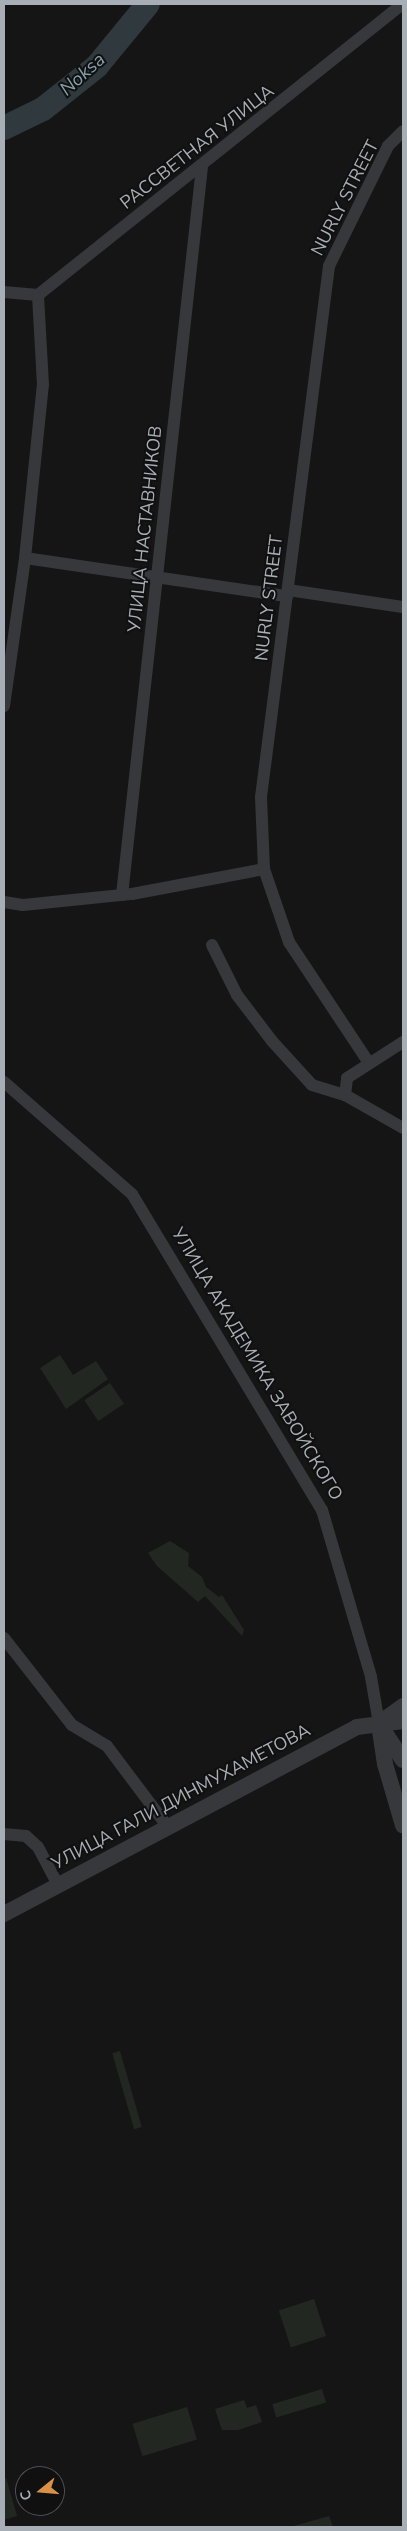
<!DOCTYPE html>
<html>
<head>
<meta charset="utf-8">
<style>
  body { margin:0 }
  #map { position:relative; width:407px; height:2531px; overflow:hidden; background:#151516; font-family:"Nunito Sans",sans-serif }
  div>[style] { position:absolute }
  [style*='--x'] { left:calc(var(--x)*1px); top:calc(var(--y)*1px); width:calc(var(--w)*1px); rotate:calc(var(--a)*1deg) }
  .green>* { inset:0; background:#222821; transform-origin:0 0 }
  .river>* { height:24px; margin:-12px; padding:0 12px; transform-origin:12px; border-radius:12px; background:#30393d }
  .minor>* { height:12px; margin:-6px; padding:0 6px; transform-origin:6px; border-radius:6px; background:#36383b }
  .tertiary>* { height:16px; margin:-8px; padding:0 8px; transform-origin:8px; border-radius:8px; background:#36383b }
  span { translate:-50% -50%; white-space:nowrap; text-align:center; line-height:1.15; -webkit-text-stroke:4px #101011; paint-order:stroke }
  .street-label { font-size:18px; color:#a8aeb5 }
  .water-label { font-size:19px; color:#83a0ab; font-style:italic }
  .frame { position:absolute; inset:0; border:5px solid #a8aeb5; pointer-events:none }
  .north { position:absolute; left:15px; top:2466px; width:50px; height:50px; box-sizing:border-box; background:#101011; border:1px solid #4d4f53; border-radius:50%; rotate:253deg; font-size:14px; font-weight:700; line-height:20px; text-align:center; color:#a8aeb5 }
  .north::after { content:''; display:block; margin:auto; width:18px; height:22px; background:#db9048; clip-path:polygon(50% 0,100% 100%,50% 72%,0 100%) }
</style>
</head>
<body>
<div id="map">
  <div class="green">
    <i style="clip-path:polygon(60px 1355px,73px 1375px,96px 1361px,108px 1379px,66px 1409px,40px 1368px)"></i>
    <i style="left:110px;top:1383px;width:25px;height:31px;rotate:56deg"></i>
    <i style="clip-path:polygon(170px 1541px,189px 1553px,188px 1566px,202px 1577px,206px 1587px,219px 1597px,222px 1595px,244px 1630px,242px 1636px,205px 1596px,198px 1602px,157px 1566px,148px 1553px)"></i>
    <i style="left:120px;top:2051px;width:79px;height:8px;rotate:74deg"></i>
    <i style="left:314px;top:2299px;width:39px;height:37px;rotate:72deg"></i>
    <i style="left:322px;top:2389px;width:14px;height:52px;rotate:73deg"></i>
    <i style="clip-path:polygon(244px 2400px,247px 2408px,256px 2405px,262px 2422px,238px 2430px,222px 2430px,215px 2409px)"></i>
    <i style="left:187px;top:2407px;width:34px;height:57px;rotate:73deg"></i>
    <i style="clip-path:polygon(6px 2478px,17px 2516px,4px 2520px,4px 2479px)"></i>
    <i style="clip-path:polygon(329px 2516px,333px 2527px,290px 2527px)"></i>
  </div>
  <div class="river">
    <i style="--x:4;--y:128;--w:43;--a:-26"></i>
    <i style="--x:43;--y:109;--w:69;--a:-38.5"></i>
    <i style="--x:97;--y:66;--w:80;--a:-50.6"></i>
  </div>
  <div class="minor">
    <i style="--x:4;--y:292;--w:34;--a:5"></i>
    <i style="--x:38;--y:295;--w:467;--a:-38.6"></i>
    <i style="--x:25;--y:558;--w:265;--a:8.3"></i>
    <i style="--x:288;--y:590;--w:116;--a:8.4"></i>
    <i style="--x:4;--y:706;--w:149;--a:-81.9"></i>
    <i style="--x:25;--y:558;--w:174;--a:-84.1"></i>
    <i style="--x:43;--y:385;--w:90;--a:-93.2"></i>
    <i style="--x:122;--y:895;--w:732;--a:-83.73"></i>
    <i style="--x:4;--y:902;--w:19;--a:9"></i>
    <i style="--x:23;--y:905;--w:110;--a:-5.8"></i>
    <i style="--x:132;--y:894;--w:134;--a:-10.7"></i>
    <i style="--x:212;--y:945;--w:56;--a:63.4"></i>
    <i style="--x:237;--y:995;--w:58;--a:52.7"></i>
    <i style="--x:272;--y:1041;--w:59;--a:47.7"></i>
    <i style="--x:312;--y:1085;--w:34;--a:17"></i>
    <i style="--x:345;--y:1095;--w:67;--a:29.6"></i>
    <i style="--x:369;--y:1063;--w:145;--a:-123.5"></i>
    <i style="--x:289;--y:942;--w:77;--a:-108.9"></i>
    <i style="--x:264;--y:869;--w:72;--a:-92.4"></i>
    <i style="--x:261;--y:797;--w:535;--a:-82.7"></i>
    <i style="--x:329;--y:266;--w:134;--a:-63.8"></i>
    <i style="--x:388;--y:146;--w:21;--a:-45"></i>
    <i style="--x:4;--y:1082;--w:170;--a:41.2"></i>
    <i style="--x:132;--y:1194;--w:369;--a:59"></i>
    <i style="--x:322;--y:1510;--w:174;--a:73.6"></i>
    <i style="--x:371;--y:1677;--w:48;--a:80.3"></i>
    <i style="--x:345;--y:1095;--w:17;--a:-83"></i>
    <i style="--x:347;--y:1078;--w:67;--a:-32.7"></i>
    <i style="--x:4;--y:1638;--w:110;--a:52"></i>
    <i style="--x:72;--y:1725;--w:41;--a:31"></i>
    <i style="--x:107;--y:1746;--w:100;--a:53.1"></i>
    <i style="--x:4;--y:1834;--w:22;--a:5"></i>
    <i style="--x:26;--y:1836;--w:16;--a:43"></i>
    <i style="--x:38;--y:1847;--w:43;--a:62.2"></i>
  </div>
  <div class="tertiary">
    <i style="--x:381;--y:1722;--w:27;--a:-36"></i>
    <i style="--x:379;--y:1724;--w:40;--a:81.5"></i>
    <i style="--x:385;--y:1764;--w:64;--a:73.6"></i>
    <i style="--x:382;--y:1728;--w:38;--a:57"></i>
    <i style="--x:4;--y:1914;--w:399;--a:-27.9"></i>
    <i style="--x:357;--y:1727;--w:46;--a:-7.4"></i>
  </div>
  <div class="street-label">
    <span style="left:197px;top:147px;rotate:-38deg">РАССВЕТНАЯ УЛИЦА</span>
    <span style="left:345px;top:198px;rotate:-63deg">NURLY STREET</span>
    <span style="left:145px;top:529px;rotate:-84deg">УЛИЦА НАСТАВНИКОВ</span>
    <span style="left:269px;top:598px;rotate:-83deg">NURLY STREET</span>
    <span style="left:257px;top:1364px;rotate:59deg">УЛИЦА АКАДЕМИКА ЗАВОЙСКОГО</span>
    <span style="left:181px;top:1797px;rotate:-28deg">УЛИЦА ГАЛИ ДИНМУХАМЕТОВА</span>
  </div>
  <div class="water-label">
    <span style="left:83px;top:75px;rotate:-42deg">Noksa</span>
  </div>
  <div class="frame"></div>
  <div class="north">С</div>
</div>
</body>
</html>
